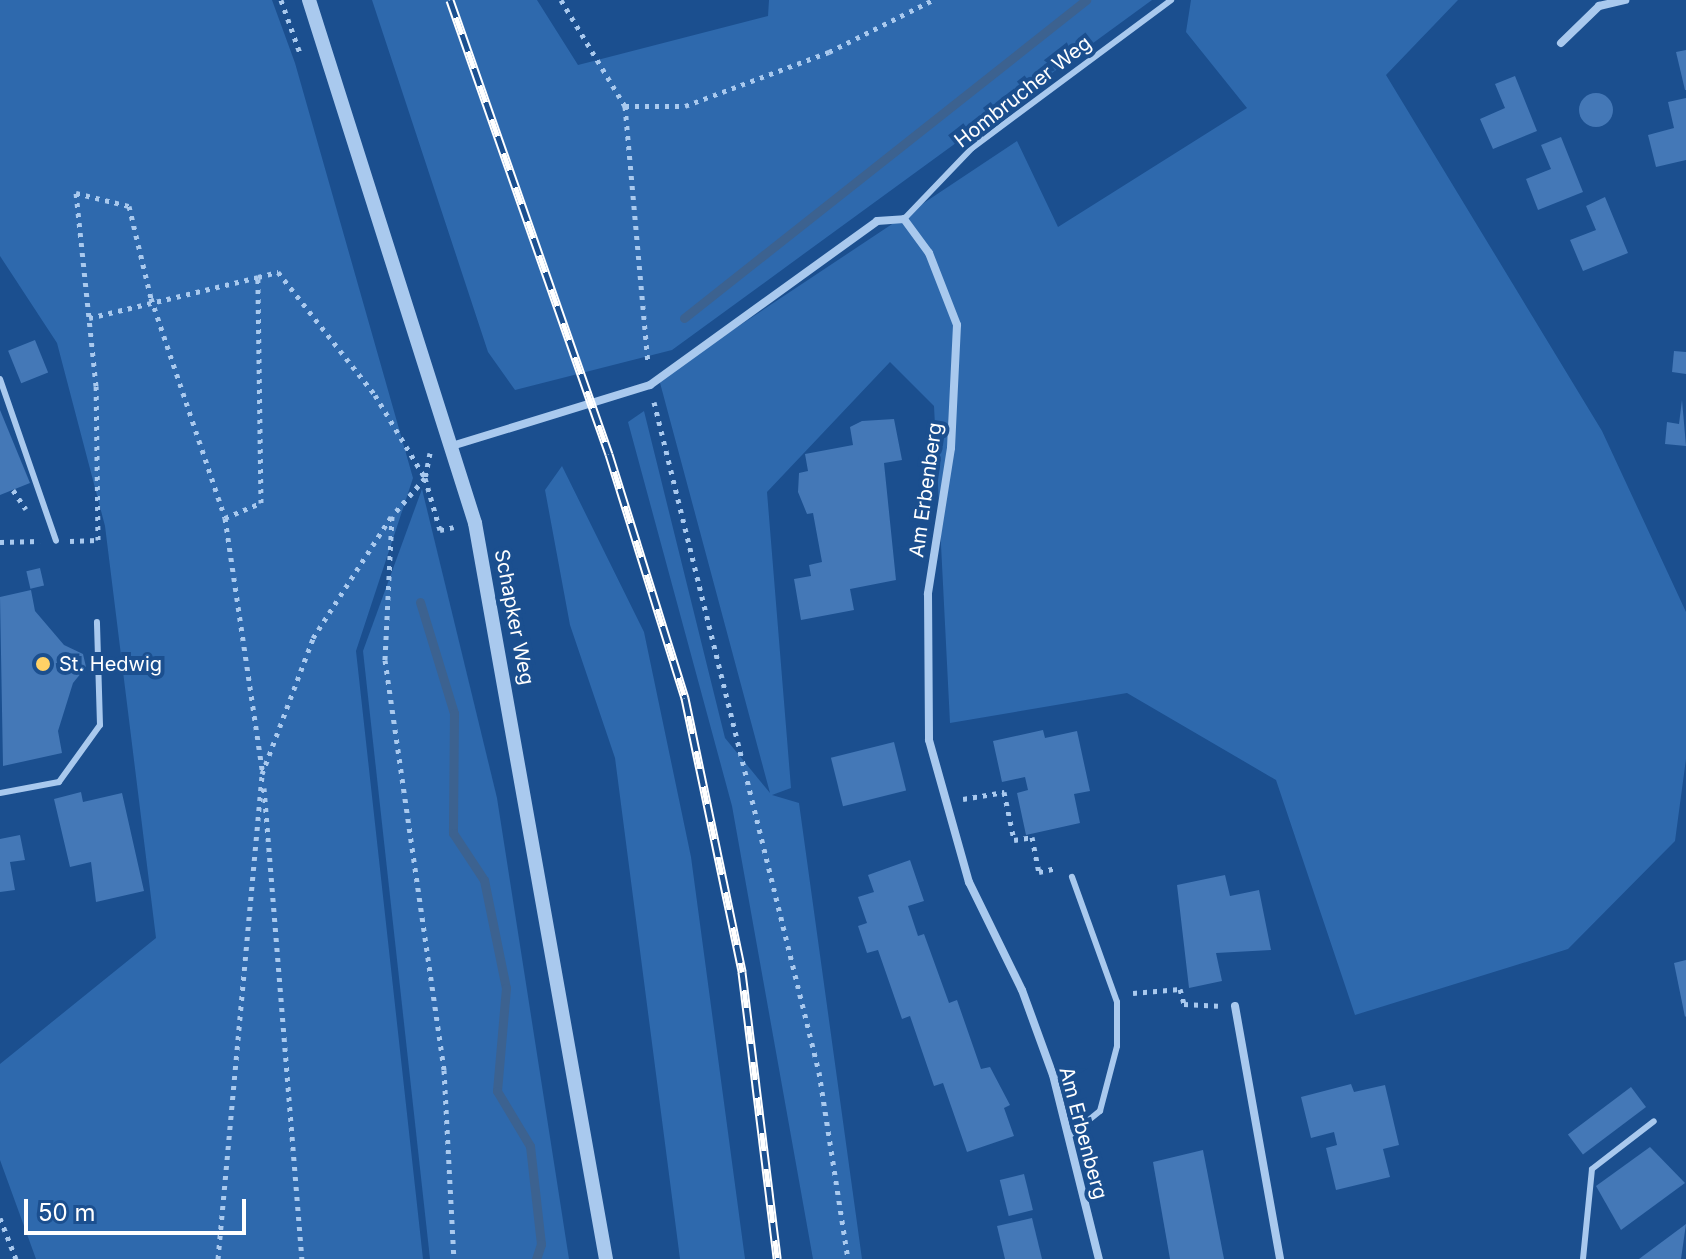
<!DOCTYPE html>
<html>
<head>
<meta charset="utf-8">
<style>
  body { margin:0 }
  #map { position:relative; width:1686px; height:1259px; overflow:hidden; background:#1b4f8f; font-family:Inter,sans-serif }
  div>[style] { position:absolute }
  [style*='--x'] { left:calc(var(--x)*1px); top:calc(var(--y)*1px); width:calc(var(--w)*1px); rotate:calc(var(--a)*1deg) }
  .green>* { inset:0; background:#2e69ad }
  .stream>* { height:9px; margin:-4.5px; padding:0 4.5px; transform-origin:4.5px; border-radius:4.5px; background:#3c6290 }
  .building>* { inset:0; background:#4478b7; transform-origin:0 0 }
  .round { border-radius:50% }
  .path>* { height:5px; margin-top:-2.5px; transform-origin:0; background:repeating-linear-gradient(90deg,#a9c9ee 0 4px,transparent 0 10px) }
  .service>* { height:6px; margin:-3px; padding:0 3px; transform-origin:3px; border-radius:3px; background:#a9c9ee }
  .minor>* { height:8px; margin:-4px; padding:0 4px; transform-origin:4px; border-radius:4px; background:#a9c9ee }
  .tertiary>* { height:14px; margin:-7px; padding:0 7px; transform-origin:7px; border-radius:7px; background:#a9c9ee }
  .rail>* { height:9px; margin-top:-4.5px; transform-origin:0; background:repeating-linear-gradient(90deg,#1b4f8f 0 18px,#fff 0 36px); box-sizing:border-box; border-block:2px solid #fff }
  .dots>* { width:22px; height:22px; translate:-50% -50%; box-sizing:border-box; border:4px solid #1b4f8f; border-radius:50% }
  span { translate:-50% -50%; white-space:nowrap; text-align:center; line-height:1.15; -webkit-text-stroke:8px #1b4f8f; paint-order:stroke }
  .street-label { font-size:20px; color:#fff }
  .poi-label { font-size:20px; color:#fff }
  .left { translate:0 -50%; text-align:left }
  .scale { position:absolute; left:24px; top:1199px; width:222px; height:36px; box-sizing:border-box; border:4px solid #fff; border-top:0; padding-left:10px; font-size:24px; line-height:28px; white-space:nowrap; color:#fff; -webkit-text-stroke:6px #1b4f8f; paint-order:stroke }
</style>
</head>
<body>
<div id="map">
  <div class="green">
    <i style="clip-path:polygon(0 0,272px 0,295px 63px,413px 478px,356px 651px,423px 1259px,36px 1259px,0 1160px,0 1064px,156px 938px,105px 526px,57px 343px,0 256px)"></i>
    <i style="clip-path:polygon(372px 0,537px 0,578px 65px,768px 16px,769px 0,1152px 0,672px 350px,515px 390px,488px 352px)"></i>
    <i style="clip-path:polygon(1191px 0,1458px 0,1386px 75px,1602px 431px,1686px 612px,1686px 759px,1675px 841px,1568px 949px,1355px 1015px,1276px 780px,1127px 693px,950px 723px,934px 406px,890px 362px,767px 492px,791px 788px,772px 795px,799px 803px,862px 1259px,813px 1259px,732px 806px,628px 422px,644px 411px,725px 738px,770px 793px,659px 379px,1017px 141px,1058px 227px,1247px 108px,1186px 32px)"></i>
    <i style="clip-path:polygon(562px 466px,644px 632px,691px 857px,745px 1259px,680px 1259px,615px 758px,570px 625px,545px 490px)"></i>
    <i style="clip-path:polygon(422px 489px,497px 798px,569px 1259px,430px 1259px,363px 651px)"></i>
  </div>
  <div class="stream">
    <i style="--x:684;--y:318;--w:513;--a:-38.35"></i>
    <i style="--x:420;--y:602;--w:116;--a:73"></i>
    <i style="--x:454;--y:713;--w:120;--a:90.5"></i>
    <i style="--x:453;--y:833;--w:56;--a:56.6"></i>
    <i style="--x:484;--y:880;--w:110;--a:78.5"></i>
    <i style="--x:506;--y:988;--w:103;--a:95"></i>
    <i style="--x:497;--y:1091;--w:64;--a:59"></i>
    <i style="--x:530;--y:1146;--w:99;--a:83.6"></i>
    <i style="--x:541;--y:1244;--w:16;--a:108"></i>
  </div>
  <div class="building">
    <i style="clip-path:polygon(1686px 50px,1686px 90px,1685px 90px,1676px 52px)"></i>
    <i style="clip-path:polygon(1515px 76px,1537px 131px,1493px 149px,1480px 119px,1505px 108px,1495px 84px)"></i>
    <i class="round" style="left:1579px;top:93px;width:34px;height:34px"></i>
    <i style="clip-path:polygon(1686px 98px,1686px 160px,1656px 167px,1648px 135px,1674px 128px,1668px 102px)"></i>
    <i style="clip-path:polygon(1561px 137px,1583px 192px,1538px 210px,1526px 179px,1551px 169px,1541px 145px)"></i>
    <i style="clip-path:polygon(1605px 197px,1628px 253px,1583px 271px,1570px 240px,1596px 230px,1586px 206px)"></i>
    <i style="left:35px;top:340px;width:35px;height:29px;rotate:68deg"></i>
    <i style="clip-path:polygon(1674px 351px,1686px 352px,1686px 374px,1672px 372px)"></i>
    <i style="clip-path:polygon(1682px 400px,1686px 446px,1665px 444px,1667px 422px,1679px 424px)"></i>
    <i style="clip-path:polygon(0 410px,30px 483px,0 495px)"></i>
    <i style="clip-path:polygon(894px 419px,902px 460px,884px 463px,896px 580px,850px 589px,854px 610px,801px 620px,794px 579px,811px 576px,809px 565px,822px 562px,813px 513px,807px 514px,798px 492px,799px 473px,808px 471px,805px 454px,853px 445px,850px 427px,862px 421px)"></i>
    <i style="left:40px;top:568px;width:18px;height:14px;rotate:77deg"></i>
    <i style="clip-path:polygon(31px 590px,35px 611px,64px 645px,83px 654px,86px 667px,73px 683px,58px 731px,62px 753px,3px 766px,0 597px)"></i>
    <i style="clip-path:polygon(1043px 730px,1045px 738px,1077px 731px,1090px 791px,1074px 794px,1080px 823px,1026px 835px,1017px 793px,1028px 790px,1025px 777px,1002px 782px,993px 741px)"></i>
    <i style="left:894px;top:742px;width:50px;height:65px;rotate:76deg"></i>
    <i style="clip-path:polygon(81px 792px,83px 802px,122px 793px,144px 891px,96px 902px,91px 862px,70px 867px,54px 799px)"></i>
    <i style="clip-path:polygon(20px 835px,25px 860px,10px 862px,15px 890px,0 892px,0 839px)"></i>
    <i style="clip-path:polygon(910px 860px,924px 901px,908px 906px,918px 936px,924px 934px,949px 1003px,957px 1000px,981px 1069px,990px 1067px,1010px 1105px,1004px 1108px,1014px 1136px,967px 1152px,943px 1083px,934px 1086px,910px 1016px,902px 1019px,878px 950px,867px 953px,858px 926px,867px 923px,858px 897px,874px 892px,868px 875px)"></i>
    <i style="clip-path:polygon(1225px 875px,1230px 896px,1259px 890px,1271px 950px,1216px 953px,1222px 981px,1189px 988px,1177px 885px)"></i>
    <i style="clip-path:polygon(1686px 960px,1686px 1016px,1685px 1017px,1674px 963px)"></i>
    <i style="clip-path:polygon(1351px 1084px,1354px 1092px,1385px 1085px,1399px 1145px,1383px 1149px,1390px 1177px,1336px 1190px,1326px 1148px,1337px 1145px,1334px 1132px,1311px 1138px,1301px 1097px)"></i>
    <i style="left:1631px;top:1087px;width:25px;height:79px;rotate:53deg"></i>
    <i style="clip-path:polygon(1650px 1147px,1685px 1183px,1621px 1230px,1596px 1186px)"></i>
    <i style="clip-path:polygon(1203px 1150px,1224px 1259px,1170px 1259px,1153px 1162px)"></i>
    <i style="left:1024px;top:1174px;width:37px;height:25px;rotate:76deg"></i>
    <i style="clip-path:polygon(1032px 1218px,1042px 1259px,1005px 1259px,997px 1226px)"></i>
    <i style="clip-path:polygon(1686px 1224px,1681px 1259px,1639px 1259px)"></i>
  </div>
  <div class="path">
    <i style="--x:281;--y:0;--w:59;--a:70.3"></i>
    <i style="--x:561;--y:0;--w:124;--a:58.9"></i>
    <i style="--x:625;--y:106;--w:259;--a:84.9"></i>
    <i style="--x:625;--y:106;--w:60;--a:0"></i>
    <i style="--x:685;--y:106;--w:154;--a:-20.6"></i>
    <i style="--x:829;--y:52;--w:116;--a:-26.6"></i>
    <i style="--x:89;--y:318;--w:174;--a:-13.6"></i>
    <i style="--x:654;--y:402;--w:690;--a:76.17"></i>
    <i style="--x:819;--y:1072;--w:189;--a:81.2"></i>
    <i style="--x:430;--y:453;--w:25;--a:101"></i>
    <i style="--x:425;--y:478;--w:50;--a:131"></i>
    <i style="--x:392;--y:516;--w:144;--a:92.8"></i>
    <i style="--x:385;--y:660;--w:414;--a:81.8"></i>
    <i style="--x:444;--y:1070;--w:189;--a:87"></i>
    <i style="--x:13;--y:490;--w:23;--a:56"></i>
    <i style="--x:225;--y:518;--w:255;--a:81.6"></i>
    <i style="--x:70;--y:541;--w:28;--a:-2"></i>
    <i style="--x:98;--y:540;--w:154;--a:-90.7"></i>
    <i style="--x:96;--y:386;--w:194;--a:-95.9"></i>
    <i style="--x:76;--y:193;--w:55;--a:13.8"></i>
    <i style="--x:129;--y:206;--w:95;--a:76.6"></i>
    <i style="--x:151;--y:298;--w:232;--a:71.4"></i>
    <i style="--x:225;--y:518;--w:39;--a:-23"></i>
    <i style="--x:261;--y:503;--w:226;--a:-90.8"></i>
    <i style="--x:258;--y:277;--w:21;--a:-14"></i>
    <i style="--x:278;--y:272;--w:157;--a:51.7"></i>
    <i style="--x:375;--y:395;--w:97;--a:58.9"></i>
    <i style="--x:425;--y:478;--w:54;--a:73.9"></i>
    <i style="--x:440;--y:530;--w:14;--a:-12"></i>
    <i style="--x:0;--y:542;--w:40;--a:-1.4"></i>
    <i style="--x:264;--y:788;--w:473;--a:85.4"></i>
    <i style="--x:963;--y:799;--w:42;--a:-9.7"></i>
    <i style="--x:1004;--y:792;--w:49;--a:78.2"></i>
    <i style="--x:1014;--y:840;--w:18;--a:-9"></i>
    <i style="--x:1032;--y:837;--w:36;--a:79"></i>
    <i style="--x:1039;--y:872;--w:18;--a:-13"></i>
    <i style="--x:1133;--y:993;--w:47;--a:-4.9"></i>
    <i style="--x:1180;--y:989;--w:16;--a:75"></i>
    <i style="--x:1184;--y:1004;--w:34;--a:3"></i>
    <i style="--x:0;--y:1218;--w:44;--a:68.7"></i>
    <i style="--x:218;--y:1259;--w:487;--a:-84.8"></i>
    <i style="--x:262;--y:774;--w:145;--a:-69.4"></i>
    <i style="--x:313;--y:638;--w:144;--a:-57.2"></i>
  </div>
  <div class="service">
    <i style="--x:904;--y:219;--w:98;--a:-46.2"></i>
    <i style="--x:972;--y:148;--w:248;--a:-36.6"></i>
    <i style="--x:0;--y:379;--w:171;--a:70.9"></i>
    <i style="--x:0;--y:793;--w:60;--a:-10.6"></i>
    <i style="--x:59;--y:782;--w:70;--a:-54.3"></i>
    <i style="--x:100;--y:725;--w:103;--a:-91.7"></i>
    <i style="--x:1069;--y:1136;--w:40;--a:-39"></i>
    <i style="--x:1100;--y:1111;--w:67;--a:-75.3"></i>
    <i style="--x:1117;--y:1046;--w:44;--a:-90"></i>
    <i style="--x:1117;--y:1002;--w:133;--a:-109.8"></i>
    <i style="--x:1583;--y:1259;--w:90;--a:-84.3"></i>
    <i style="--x:1592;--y:1169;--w:78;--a:-37.7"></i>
  </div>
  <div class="minor">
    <i style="--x:1561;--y:43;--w:53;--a:-44.2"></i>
    <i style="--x:1599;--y:6;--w:27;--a:-13"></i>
    <i style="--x:455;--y:445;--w:204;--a:-17.1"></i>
    <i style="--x:650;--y:385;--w:280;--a:-35.8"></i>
    <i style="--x:877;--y:221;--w:27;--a:-4"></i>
    <i style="--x:904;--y:219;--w:42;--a:53.7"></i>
    <i style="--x:929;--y:253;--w:77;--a:68.7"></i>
    <i style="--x:957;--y:325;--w:123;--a:92.8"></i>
    <i style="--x:951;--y:448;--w:148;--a:99"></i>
    <i style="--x:928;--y:594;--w:146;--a:89.6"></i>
    <i style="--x:929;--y:740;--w:148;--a:74.3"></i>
    <i style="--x:969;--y:882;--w:120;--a:63.9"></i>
    <i style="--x:1022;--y:990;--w:90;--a:70"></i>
    <i style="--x:1053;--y:1075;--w:190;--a:76"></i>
    <i style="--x:1235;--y:1006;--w:257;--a:79.9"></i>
  </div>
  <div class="tertiary">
    <i style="--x:309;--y:0;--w:549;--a:72.39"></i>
    <i style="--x:475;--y:523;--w:748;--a:79.91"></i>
  </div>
  <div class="rail">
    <i style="--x:450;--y:0;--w:481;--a:70.7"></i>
    <i style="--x:609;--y:454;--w:256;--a:72.7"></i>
    <i style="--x:685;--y:698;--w:280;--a:78.2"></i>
    <i style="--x:742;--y:972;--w:289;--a:83"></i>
  </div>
  <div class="dots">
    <i style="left:43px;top:664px;background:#ffd166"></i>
  </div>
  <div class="street-label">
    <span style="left:1023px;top:92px;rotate:-38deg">Hombrucher Weg</span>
    <span style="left:926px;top:490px;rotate:-82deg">Am Erbenberg</span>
    <span style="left:514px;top:617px;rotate:79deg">Schapker Weg</span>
    <span style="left:1083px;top:1133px;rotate:75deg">Am Erbenberg</span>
  </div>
  <div class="poi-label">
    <span class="left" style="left:59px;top:664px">St. Hedwig</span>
  </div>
  <div class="scale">50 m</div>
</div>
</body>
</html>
